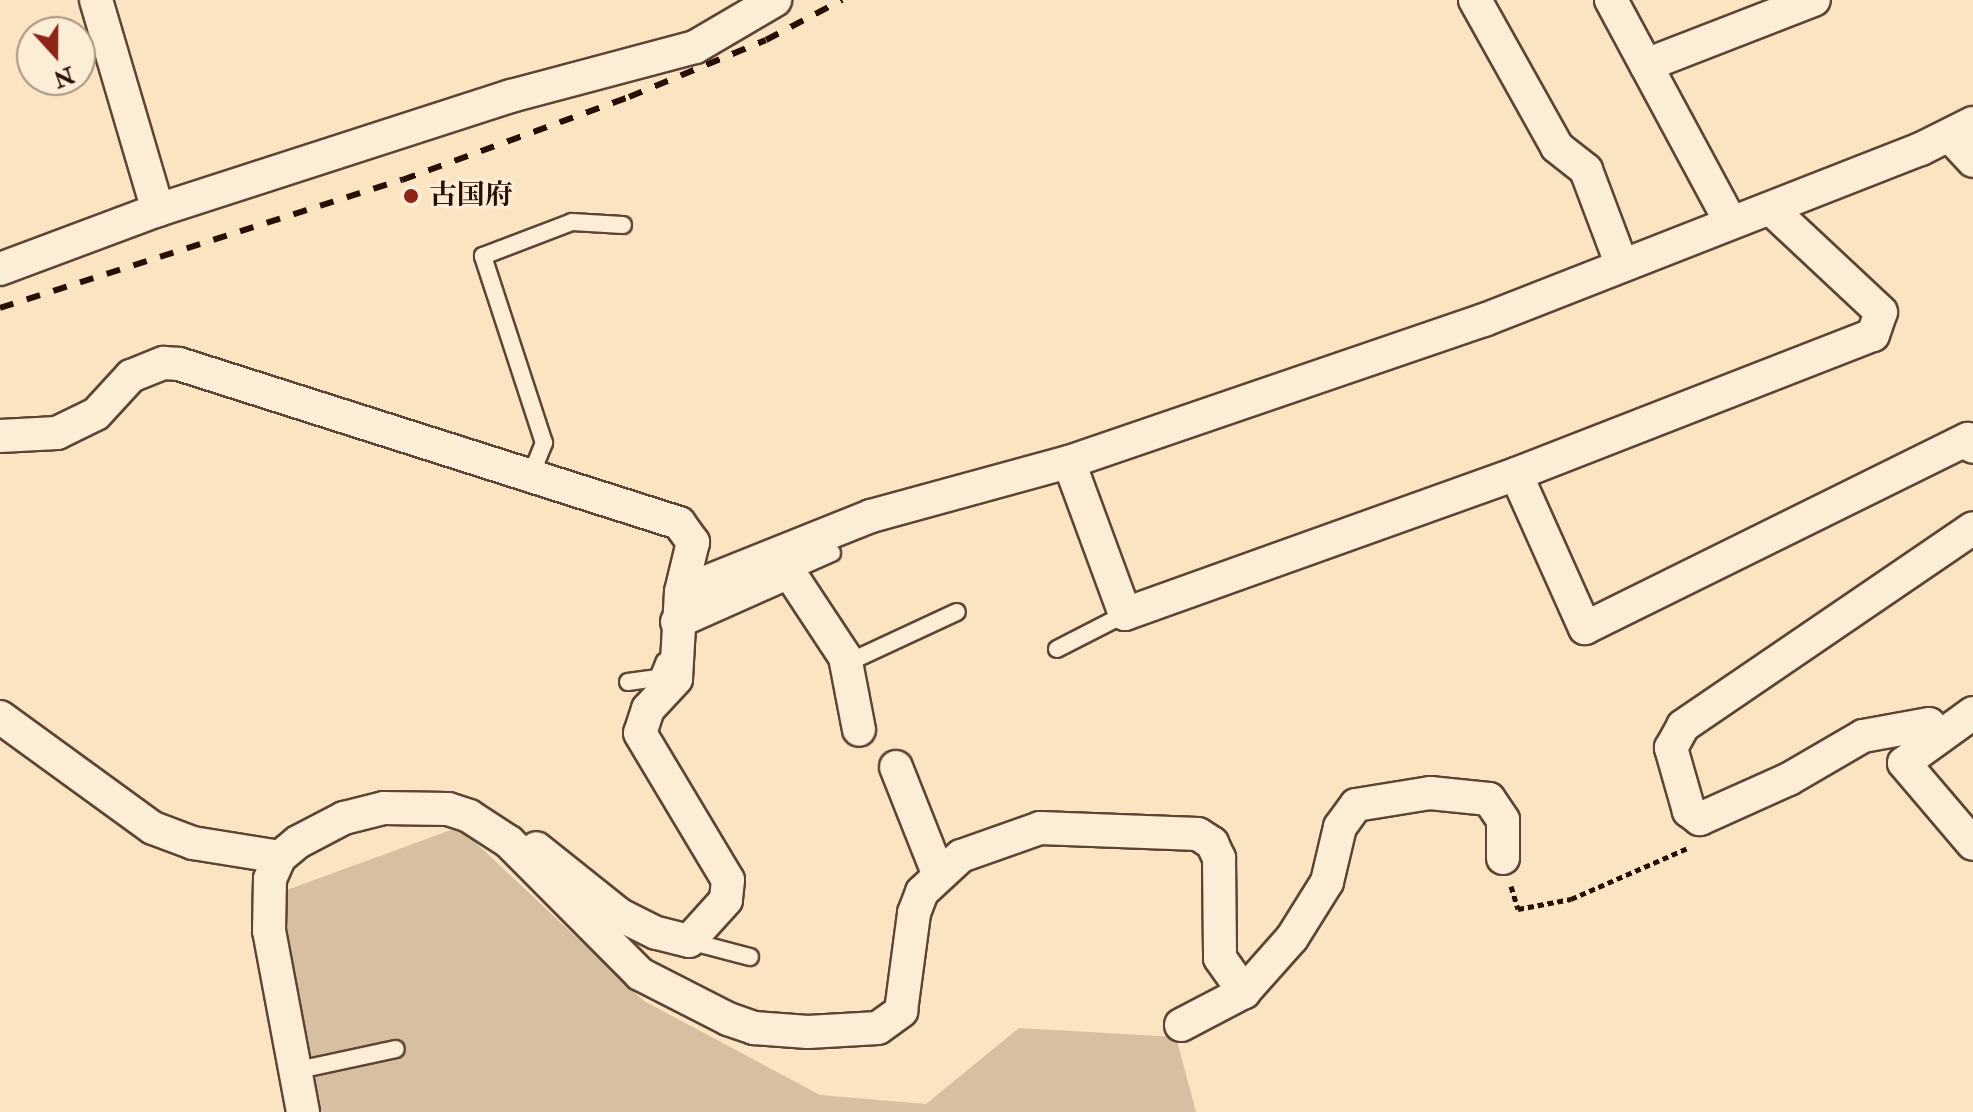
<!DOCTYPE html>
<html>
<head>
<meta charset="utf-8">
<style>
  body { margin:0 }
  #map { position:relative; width:1973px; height:1112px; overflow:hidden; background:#fbe4c2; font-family:"IM FELL Double Pica","Noto Serif JP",serif }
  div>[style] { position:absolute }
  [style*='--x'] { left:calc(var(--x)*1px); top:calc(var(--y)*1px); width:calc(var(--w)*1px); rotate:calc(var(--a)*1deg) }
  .green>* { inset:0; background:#d7c0a2 }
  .path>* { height:5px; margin-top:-2.5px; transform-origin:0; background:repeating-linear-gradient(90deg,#280e05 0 6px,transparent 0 10px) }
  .roads { filter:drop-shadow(2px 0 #5d4434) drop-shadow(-2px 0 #5d4434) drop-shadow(0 2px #5d4434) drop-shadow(0 -2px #5d4434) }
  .lane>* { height:16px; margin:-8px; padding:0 8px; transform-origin:8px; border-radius:8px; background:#fcedd7 }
  .street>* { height:32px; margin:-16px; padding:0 16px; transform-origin:16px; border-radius:16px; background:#fcedd7 }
  .rail>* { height:6px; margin-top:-3px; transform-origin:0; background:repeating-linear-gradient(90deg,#280e05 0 14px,transparent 0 28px) }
  .dots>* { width:22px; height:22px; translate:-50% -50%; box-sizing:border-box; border:4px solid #fcedd7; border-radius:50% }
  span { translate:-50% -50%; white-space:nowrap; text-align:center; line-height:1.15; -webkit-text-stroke:6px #fcedd7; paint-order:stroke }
  .poi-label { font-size:28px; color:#280e05; font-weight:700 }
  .left { translate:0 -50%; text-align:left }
  .north { position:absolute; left:16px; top:16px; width:80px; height:80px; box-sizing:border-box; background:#fcedd7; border:2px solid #a79483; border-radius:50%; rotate:159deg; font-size:22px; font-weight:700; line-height:32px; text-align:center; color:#280e05 }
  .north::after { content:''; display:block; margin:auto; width:28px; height:36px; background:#8f2418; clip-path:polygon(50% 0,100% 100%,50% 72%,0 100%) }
</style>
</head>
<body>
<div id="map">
  <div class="green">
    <i style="clip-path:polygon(459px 827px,644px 1001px,820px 1095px,926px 1104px,1019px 1028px,1176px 1037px,1196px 1112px,317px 1112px,297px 1024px,284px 891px)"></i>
  </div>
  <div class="path">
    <i style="--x:1511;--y:886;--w:24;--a:73"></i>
    <i style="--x:1518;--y:909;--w:54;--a:-10.7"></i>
    <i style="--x:1571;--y:899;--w:128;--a:-23.6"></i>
  </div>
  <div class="roads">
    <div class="lane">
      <i style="--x:531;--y:475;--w:35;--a:-68"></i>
      <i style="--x:544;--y:443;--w:197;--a:-108.1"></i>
      <i style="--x:483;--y:256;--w:95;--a:-20.9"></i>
      <i style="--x:572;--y:222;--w:51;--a:3.4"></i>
      <i style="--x:789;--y:572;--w:47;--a:-23.8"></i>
      <i style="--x:1057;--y:649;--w:76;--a:-27.2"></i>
      <i style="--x:847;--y:663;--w:121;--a:-24.9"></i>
      <i style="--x:628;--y:682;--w:30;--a:-8"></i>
      <i style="--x:658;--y:678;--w:18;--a:-68"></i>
      <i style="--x:689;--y:941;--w:63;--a:14.7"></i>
      <i style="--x:294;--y:1071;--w:104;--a:-12.2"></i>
    </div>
    <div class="street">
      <i style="--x:96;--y:0;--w:219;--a:73.6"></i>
      <i style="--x:1475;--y:0;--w:168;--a:60.8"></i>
      <i style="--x:1557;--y:147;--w:37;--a:38"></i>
      <i style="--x:1586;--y:170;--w:99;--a:69.4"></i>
      <i style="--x:1611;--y:0;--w:253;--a:61.7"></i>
      <i style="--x:1646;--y:65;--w:180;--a:-21.2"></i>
      <i style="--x:1950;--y:136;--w:34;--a:47"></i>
      <i style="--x:0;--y:269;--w:169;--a:-20.5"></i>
      <i style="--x:158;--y:210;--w:371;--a:-17.9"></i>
      <i style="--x:511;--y:96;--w:190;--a:-14.9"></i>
      <i style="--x:695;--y:47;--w:93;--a:-30.4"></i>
      <i style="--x:0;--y:436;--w:57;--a:-3"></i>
      <i style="--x:57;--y:433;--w:43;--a:-26"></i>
      <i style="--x:96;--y:414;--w:52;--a:-47.4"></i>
      <i style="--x:131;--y:376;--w:35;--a:-22"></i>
      <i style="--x:164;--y:363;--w:15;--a:4"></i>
      <i style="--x:179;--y:364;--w:525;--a:17.64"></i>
      <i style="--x:679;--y:523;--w:24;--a:54"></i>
      <i style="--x:693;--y:542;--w:51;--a:103.5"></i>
      <i style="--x:681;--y:592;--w:87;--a:93.3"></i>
      <i style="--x:676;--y:679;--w:41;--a:133"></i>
      <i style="--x:648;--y:709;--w:25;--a:108"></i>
      <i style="--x:640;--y:733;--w:171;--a:59.1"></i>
      <i style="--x:728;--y:880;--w:20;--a:96"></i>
      <i style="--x:726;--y:900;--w:55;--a:132.1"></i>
      <i style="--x:689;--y:941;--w:34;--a:-166"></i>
      <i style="--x:656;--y:933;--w:40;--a:-153.4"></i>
      <i style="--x:620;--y:915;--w:107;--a:-141.4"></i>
      <i style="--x:1069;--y:462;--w:162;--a:69.8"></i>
      <i style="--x:1125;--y:614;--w:415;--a:-19.7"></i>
      <i style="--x:1516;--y:474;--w:383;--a:-21.3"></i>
      <i style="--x:1873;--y:335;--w:24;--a:-71"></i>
      <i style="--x:1881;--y:312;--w:151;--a:-136.9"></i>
      <i style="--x:1516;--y:474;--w:169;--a:65.9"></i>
      <i style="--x:1585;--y:628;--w:427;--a:-26.3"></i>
      <i style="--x:1968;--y:439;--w:9;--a:58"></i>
      <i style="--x:681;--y:592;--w:205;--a:-21.8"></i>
      <i style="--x:871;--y:516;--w:205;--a:-15.3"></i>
      <i style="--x:1069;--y:462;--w:439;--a:-18.9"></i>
      <i style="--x:1484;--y:320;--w:469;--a:-21.4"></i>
      <i style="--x:1921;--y:149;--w:58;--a:-26.6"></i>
      <i style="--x:677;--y:622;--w:123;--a:-24.1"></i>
      <i style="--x:789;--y:572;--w:102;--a:56.6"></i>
      <i style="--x:845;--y:657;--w:74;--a:79.1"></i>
      <i style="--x:1973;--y:713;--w:85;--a:144.1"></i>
      <i style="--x:1904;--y:763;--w:106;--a:49.6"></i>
      <i style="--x:0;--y:717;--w:189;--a:36"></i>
      <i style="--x:153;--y:828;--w:43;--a:20.6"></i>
      <i style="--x:193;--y:843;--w:88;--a:9.1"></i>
      <i style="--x:1940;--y:736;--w:16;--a:-133"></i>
      <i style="--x:1929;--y:724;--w:67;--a:169.7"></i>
      <i style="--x:1863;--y:736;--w:86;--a:149.8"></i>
      <i style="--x:1789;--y:779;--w:98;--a:155.8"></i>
      <i style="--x:1700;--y:819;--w:14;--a:-144"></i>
      <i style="--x:1689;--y:811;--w:66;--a:-105.9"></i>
      <i style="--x:1671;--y:748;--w:25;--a:-61"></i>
      <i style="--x:1683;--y:726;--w:351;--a:-34.3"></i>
      <i style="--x:896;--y:767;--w:114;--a:68.4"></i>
      <i style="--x:1181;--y:1025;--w:71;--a:-27.6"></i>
      <i style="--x:1244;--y:992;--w:72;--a:-48.4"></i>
      <i style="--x:1292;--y:938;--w:66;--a:-58"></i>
      <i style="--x:1327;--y:882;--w:57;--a:-76.7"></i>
      <i style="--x:1340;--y:827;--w:27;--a:-54"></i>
      <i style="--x:1356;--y:805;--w:75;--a:-9.2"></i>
      <i style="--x:1430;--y:793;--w:59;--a:5.8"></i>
      <i style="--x:1489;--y:799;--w:25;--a:56"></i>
      <i style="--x:1503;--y:820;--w:38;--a:90"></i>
      <i style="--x:303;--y:1112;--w:184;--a:-100.6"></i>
      <i style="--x:269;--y:931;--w:52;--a:-88.9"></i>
      <i style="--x:270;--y:879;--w:24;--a:-66"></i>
      <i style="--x:280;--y:857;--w:23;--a:-40"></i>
      <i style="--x:298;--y:842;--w:52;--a:-27.6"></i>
      <i style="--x:344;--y:818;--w:41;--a:-14"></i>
      <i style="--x:384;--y:808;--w:64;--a:0.9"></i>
      <i style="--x:448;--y:809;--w:22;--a:18"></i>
      <i style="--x:469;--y:816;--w:48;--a:33"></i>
      <i style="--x:509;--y:842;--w:186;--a:45.2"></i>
      <i style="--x:640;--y:974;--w:99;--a:27.1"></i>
      <i style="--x:728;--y:1019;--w:28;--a:19"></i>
      <i style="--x:754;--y:1028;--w:54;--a:4.2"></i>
      <i style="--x:808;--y:1032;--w:70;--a:-3.3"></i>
      <i style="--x:878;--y:1028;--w:29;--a:-36"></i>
      <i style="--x:901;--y:1011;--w:99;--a:-82.4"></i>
      <i style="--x:914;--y:913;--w:22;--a:-69"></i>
      <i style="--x:922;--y:892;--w:53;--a:-42.7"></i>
      <i style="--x:961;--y:856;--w:84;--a:-19.5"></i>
      <i style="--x:1040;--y:828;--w:158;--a:2.2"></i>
      <i style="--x:1198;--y:834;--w:17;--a:33"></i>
      <i style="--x:1212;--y:843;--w:17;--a:65"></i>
      <i style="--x:1219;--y:858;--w:100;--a:89.4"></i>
      <i style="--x:1220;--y:958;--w:42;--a:54.8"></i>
    </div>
  </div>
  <div class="rail">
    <i style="--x:0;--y:308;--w:422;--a:-17.7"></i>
    <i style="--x:402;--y:180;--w:242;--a:-20.1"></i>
    <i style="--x:629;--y:97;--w:148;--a:-22.6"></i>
    <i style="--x:766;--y:40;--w:86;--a:-27.8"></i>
  </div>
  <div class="dots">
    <i style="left:411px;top:196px;background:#8f2418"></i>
  </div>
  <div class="poi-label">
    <span class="left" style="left:429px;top:196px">古国府</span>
  </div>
  <div class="north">N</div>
</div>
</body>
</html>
